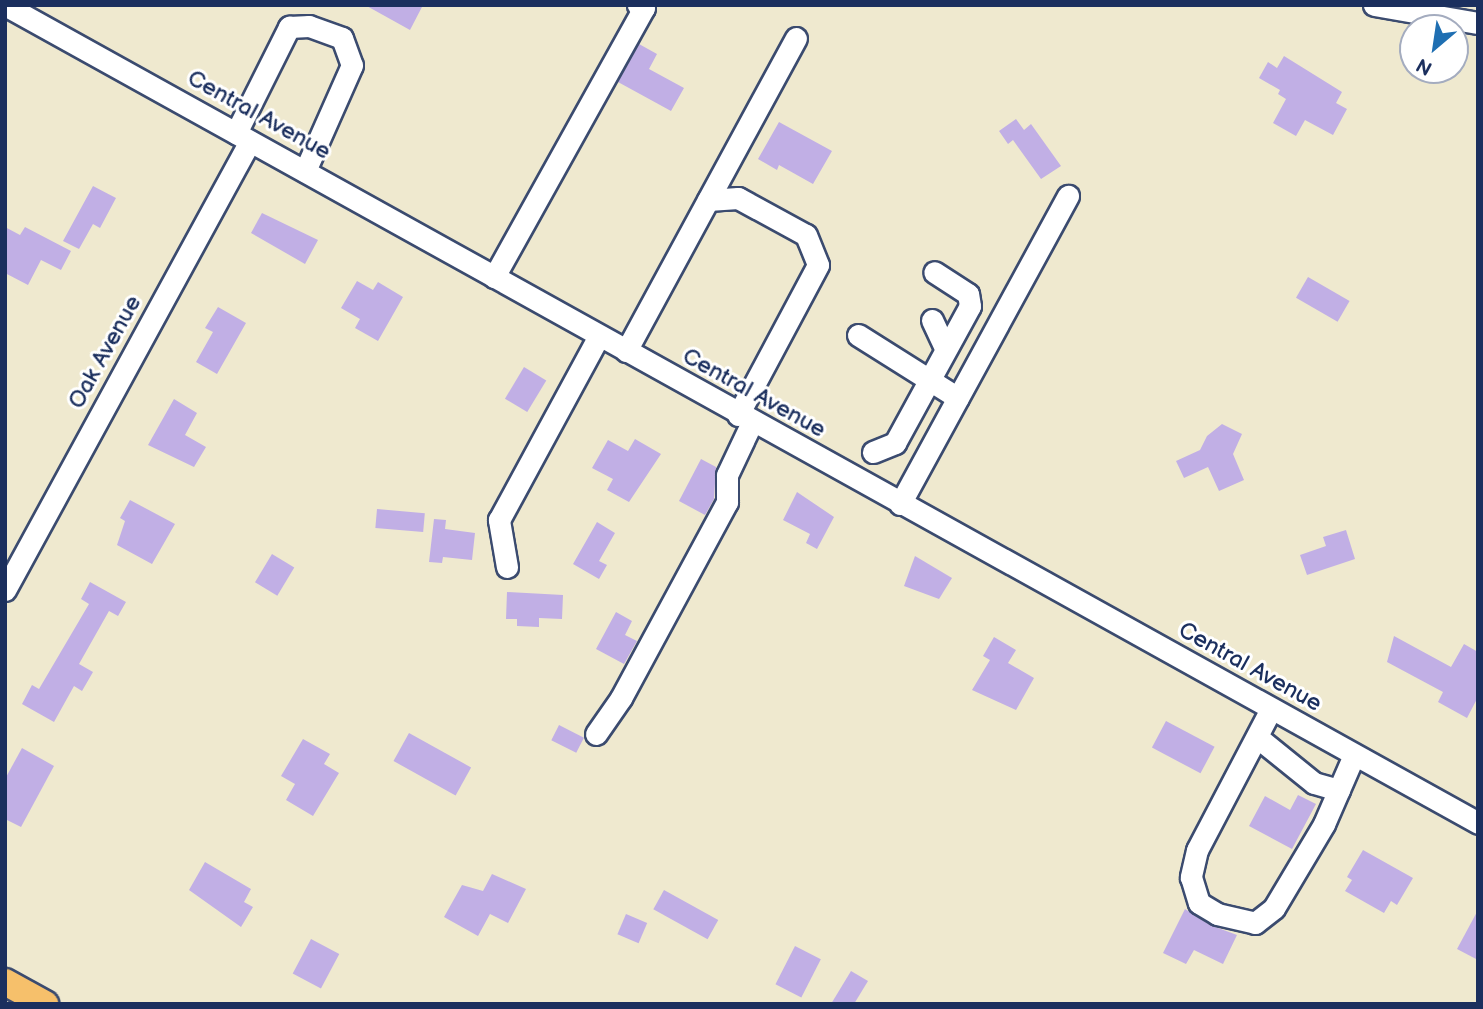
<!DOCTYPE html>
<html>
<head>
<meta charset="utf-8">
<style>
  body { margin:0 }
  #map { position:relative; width:1483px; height:1009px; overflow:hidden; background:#efe9cf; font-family:"Balsamiq Sans",sans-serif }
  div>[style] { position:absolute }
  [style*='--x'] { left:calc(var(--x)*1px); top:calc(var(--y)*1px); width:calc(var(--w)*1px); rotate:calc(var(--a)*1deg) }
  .building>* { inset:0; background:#c1afe5; transform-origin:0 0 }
  .roads { filter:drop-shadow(2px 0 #3b4b6f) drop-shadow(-2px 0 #3b4b6f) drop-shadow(0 2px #3b4b6f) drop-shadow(0 -2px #3b4b6f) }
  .minor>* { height:21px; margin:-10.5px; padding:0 10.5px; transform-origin:10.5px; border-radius:10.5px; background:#fff }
  .major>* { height:26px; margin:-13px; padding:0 13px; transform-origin:13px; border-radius:13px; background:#f6c06b }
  span { translate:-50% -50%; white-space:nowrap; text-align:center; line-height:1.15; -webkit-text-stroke:6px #fff; paint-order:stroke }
  .street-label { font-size:23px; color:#1b2f5e }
  .frame { position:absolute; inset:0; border:7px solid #1b2f5e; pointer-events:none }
  .north { position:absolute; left:1399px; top:14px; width:70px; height:70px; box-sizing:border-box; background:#fff; border:2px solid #a4acbf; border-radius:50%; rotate:209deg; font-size:19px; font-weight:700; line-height:28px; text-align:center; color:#1b2f5e }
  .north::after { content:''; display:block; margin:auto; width:24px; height:32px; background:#1f6fb2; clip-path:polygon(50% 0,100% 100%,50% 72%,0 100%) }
</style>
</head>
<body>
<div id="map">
  <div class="building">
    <i style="clip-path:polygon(365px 5px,423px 5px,410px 30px)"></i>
    <i style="clip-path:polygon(639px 44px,657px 54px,649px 69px,684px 88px,671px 111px,618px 82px)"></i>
    <i style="clip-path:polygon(1284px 56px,1342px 92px,1336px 103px,1347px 109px,1333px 135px,1305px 120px,1296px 136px,1273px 123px,1286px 99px,1278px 94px,1280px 90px,1259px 78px,1268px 62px,1277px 68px)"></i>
    <i style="clip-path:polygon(1016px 119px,1024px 130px,1031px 124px,1061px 166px,1041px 179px,1013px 140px,1008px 144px,999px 131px)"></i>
    <i style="clip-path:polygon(779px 122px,832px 151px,813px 184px,779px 165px,777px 170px,758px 159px)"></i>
    <i style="clip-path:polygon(93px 186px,116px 198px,100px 228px,93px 224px,79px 249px,63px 241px)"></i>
    <i style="clip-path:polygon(262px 213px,318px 240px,305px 264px,251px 233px)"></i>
    <i style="clip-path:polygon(5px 227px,20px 235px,25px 227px,71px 251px,61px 270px,41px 260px,28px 285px,5px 273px)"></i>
    <i style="left:1308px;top:277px;width:48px;height:24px;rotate:30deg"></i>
    <i style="clip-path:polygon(357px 281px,373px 290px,378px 282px,403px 297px,378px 341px,355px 328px,360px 319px,341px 308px)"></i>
    <i style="clip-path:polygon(218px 307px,246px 323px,217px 374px,196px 362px,213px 332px,205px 328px)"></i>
    <i style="left:524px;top:367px;width:26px;height:37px;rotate:31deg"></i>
    <i style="clip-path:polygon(174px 399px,197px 413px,185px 435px,206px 447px,194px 467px,148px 445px)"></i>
    <i style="clip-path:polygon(1222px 424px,1242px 434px,1233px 454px,1244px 480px,1219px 491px,1208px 467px,1184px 478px,1176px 461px,1200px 450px,1207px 436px)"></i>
    <i style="clip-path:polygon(635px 439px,661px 454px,629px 502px,607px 490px,613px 479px,592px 468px,608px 440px,628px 451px)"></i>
    <i style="clip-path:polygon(701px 459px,716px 467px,714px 499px,705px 515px,679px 501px)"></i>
    <i style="clip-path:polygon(797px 492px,834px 517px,817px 549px,806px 543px,810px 534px,783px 520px)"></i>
    <i style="clip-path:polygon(130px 500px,175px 524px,152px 564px,117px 545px,125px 521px,120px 518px)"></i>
    <i style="left:377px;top:509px;width:48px;height:19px;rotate:5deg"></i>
    <i style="clip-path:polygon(434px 519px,446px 520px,445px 529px,475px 533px,472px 560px,443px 557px,442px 563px,429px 562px)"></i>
    <i style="clip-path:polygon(597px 522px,615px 533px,599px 561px,607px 565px,599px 579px,573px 564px)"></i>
    <i style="clip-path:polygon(1346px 530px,1355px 559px,1307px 575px,1300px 555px,1326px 546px,1323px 537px)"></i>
    <i style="left:272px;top:554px;width:26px;height:33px;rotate:31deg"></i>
    <i style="clip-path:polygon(915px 556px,952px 578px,939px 599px,904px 586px)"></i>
    <i style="clip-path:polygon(90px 582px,126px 602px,118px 616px,109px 611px,79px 664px,93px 672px,82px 691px,74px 686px,54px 722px,22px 704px,32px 685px,39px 689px,89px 604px,81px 599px)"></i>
    <i style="clip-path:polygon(507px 592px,563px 595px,562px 619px,539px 618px,539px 627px,517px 626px,517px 619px,506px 619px)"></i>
    <i style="clip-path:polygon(616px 612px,632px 621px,625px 635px,637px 641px,624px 664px,596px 649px)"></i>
    <i style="clip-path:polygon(1394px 636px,1451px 667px,1464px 644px,1478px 652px,1478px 697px,1467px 718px,1438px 702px,1443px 692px,1387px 662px)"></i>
    <i style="clip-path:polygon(994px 637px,1016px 650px,1008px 663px,1034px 678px,1016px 710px,972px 690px,990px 660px,983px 656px)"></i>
    <i style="left:1166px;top:721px;width:55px;height:30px;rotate:28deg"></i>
    <i style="left:559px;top:725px;width:28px;height:17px;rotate:27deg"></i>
    <i style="left:409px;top:733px;width:71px;height:32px;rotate:29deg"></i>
    <i style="clip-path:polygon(303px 739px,330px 754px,324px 764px,339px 773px,313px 816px,286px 800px,295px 784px,281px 776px)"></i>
    <i style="clip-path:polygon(22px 748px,54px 766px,21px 827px,5px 819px,5px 779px)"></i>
    <i style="clip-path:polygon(1298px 795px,1316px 804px,1292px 849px,1249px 826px,1265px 796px,1290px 810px)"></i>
    <i style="clip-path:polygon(1363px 850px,1413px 878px,1397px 905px,1391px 901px,1384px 913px,1345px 891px,1352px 880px,1347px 877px)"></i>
    <i style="clip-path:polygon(205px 862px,251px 889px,244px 902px,253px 907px,241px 927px,189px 890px)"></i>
    <i style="clip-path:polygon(492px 874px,526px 889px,508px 923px,490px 914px,478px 936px,444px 917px,462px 885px,483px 891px)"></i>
    <i style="left:664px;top:890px;width:62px;height:22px;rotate:29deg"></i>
    <i style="clip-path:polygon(1185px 909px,1210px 925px,1237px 935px,1223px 964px,1194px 950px,1186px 964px,1163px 953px)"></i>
    <i style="clip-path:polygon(1478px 910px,1478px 960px,1457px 949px)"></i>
    <i style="left:626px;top:914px;width:23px;height:22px;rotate:23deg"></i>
    <i style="left:311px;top:939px;width:32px;height:39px;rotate:28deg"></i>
    <i style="left:795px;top:946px;width:29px;height:43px;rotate:27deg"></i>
    <i style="clip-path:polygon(851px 971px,868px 981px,854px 1004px,831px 1004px)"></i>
  </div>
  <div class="roads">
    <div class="minor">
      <i style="--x:5;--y:5;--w:1685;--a:29.04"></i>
      <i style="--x:1374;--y:5;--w:106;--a:9.8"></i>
      <i style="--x:236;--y:133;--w:119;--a:-63.4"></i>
      <i style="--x:289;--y:27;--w:20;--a:-3"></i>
      <i style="--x:309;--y:26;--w:35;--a:20"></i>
      <i style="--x:342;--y:38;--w:29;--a:70"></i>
      <i style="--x:352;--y:65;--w:116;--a:113.9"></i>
      <i style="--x:708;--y:200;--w:30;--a:-4"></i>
      <i style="--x:738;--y:198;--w:77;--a:28.6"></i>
      <i style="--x:806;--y:235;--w:32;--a:68"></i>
      <i style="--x:818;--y:265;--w:170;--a:118.1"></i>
      <i style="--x:494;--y:277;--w:308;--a:-60.9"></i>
      <i style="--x:644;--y:8;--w:7;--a:-153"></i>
      <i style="--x:932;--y:320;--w:31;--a:65"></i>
      <i style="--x:858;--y:335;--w:118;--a:32.2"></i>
      <i style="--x:626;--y:351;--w:356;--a:-61.5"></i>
      <i style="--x:873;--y:452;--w:24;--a:-22"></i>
      <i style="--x:895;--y:443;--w:156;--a:-61.3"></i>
      <i style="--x:970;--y:306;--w:12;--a:-99"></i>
      <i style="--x:968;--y:294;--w:40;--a:-147.1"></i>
      <i style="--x:900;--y:504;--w:351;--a:-61.4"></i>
      <i style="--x:507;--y:567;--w:48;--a:-99.7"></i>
      <i style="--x:499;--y:520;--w:209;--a:-61.5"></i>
      <i style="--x:5;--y:590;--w:511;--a:-61.38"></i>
      <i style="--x:1271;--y:709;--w:159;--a:117.7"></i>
      <i style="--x:1197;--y:850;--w:28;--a:103"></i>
      <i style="--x:1191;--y:877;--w:27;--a:73"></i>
      <i style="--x:1199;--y:903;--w:21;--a:31"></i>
      <i style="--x:1217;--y:914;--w:39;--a:13"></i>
      <i style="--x:1255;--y:923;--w:24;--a:-38"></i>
      <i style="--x:1274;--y:908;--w:98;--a:-59.2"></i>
      <i style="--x:1324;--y:824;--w:75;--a:-66.5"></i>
      <i style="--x:596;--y:734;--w:44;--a:-55.2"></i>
      <i style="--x:621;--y:698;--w:223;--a:-61.6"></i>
      <i style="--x:727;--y:502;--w:27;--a:-90"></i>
      <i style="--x:727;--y:475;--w:59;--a:-64.7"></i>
      <i style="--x:1257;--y:737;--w:73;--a:38.9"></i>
      <i style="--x:1314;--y:783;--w:26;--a:16"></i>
    </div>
    <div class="major">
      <i style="--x:5;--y:982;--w:46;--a:28.8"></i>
    </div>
  </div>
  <div class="street-label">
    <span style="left:259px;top:115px;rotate:29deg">Central Avenue</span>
    <span style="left:105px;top:352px;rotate:-61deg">Oak Avenue</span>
    <span style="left:754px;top:393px;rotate:29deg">Central Avenue</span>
    <span style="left:1250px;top:667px;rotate:29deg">Central Avenue</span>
  </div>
  <div class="frame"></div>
  <div class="north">N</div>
</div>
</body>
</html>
